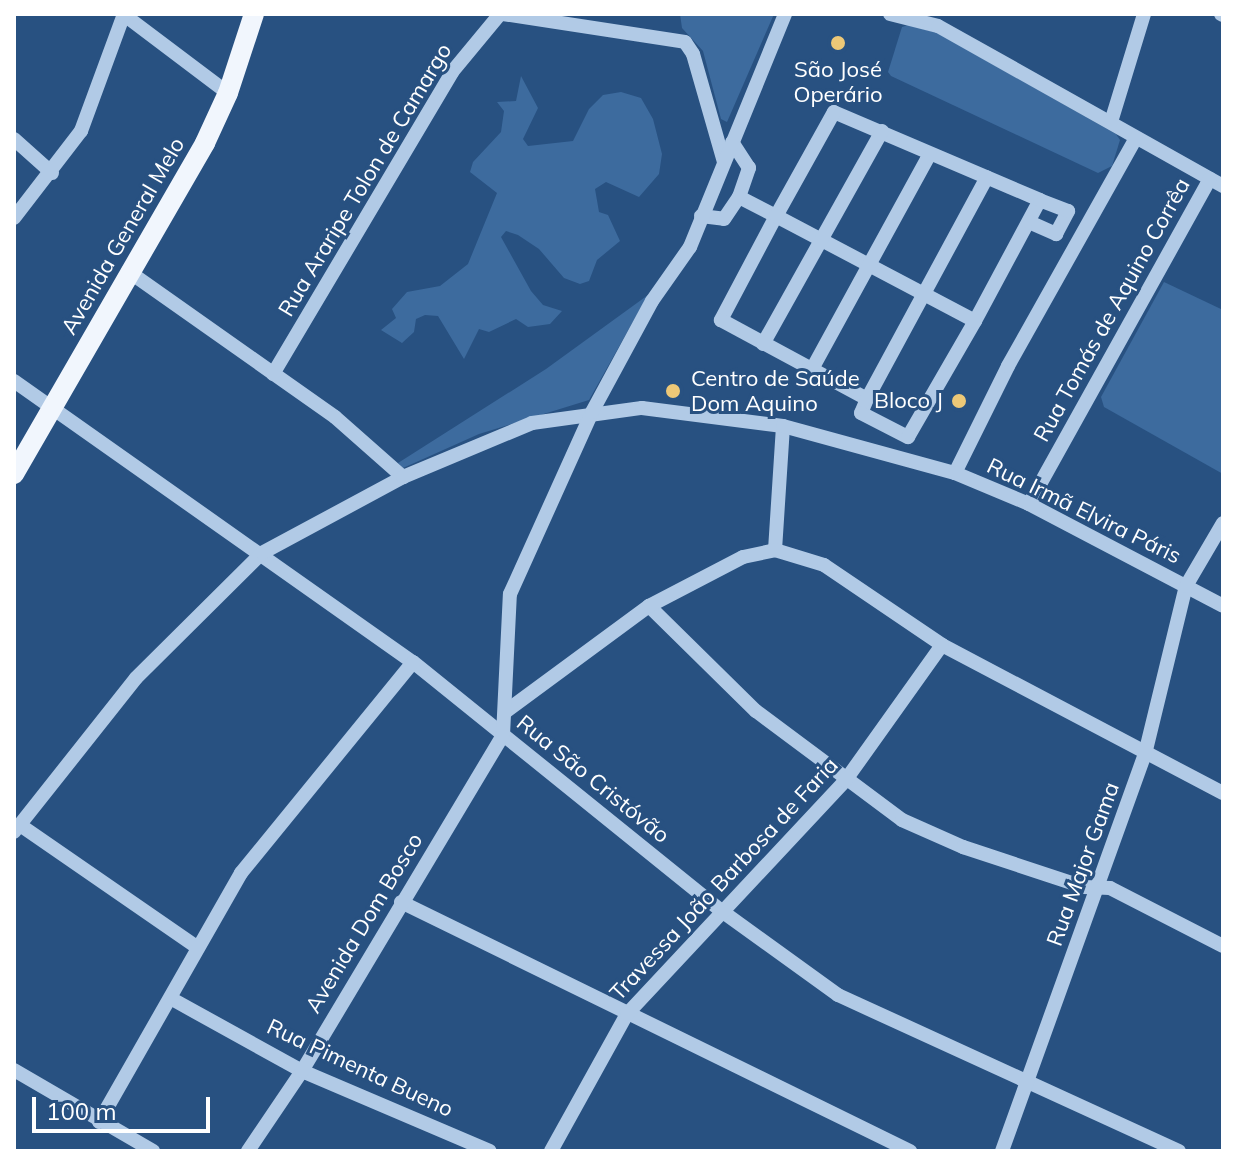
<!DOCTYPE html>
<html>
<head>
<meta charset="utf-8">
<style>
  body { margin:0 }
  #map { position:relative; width:1237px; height:1165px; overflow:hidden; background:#285181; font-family:Mulish,sans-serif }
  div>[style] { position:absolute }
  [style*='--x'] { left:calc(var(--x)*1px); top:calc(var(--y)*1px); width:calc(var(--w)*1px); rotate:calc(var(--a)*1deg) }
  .green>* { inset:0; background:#3d6b9e }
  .minor>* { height:14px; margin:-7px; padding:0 7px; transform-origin:7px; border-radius:7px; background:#b1cae6 }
  .major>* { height:20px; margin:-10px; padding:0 10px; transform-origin:10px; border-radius:10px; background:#f1f6fd }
  .dots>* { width:22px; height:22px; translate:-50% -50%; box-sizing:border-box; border:4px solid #285181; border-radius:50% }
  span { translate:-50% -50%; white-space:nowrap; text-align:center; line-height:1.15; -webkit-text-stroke:6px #285181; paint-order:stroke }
  .poi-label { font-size:22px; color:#fff }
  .left { translate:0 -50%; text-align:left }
  .right { translate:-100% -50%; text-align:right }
  .street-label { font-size:22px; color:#fff }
  .frame { position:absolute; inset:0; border:16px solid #fff; pointer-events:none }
  .scale { position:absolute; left:32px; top:1097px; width:178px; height:36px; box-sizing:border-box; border:4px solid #fff; border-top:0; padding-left:10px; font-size:24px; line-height:28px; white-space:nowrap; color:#fff; -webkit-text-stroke:6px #285181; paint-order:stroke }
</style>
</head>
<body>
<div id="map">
  <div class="green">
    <i style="clip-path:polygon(680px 14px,774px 14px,727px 122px,721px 119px,703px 51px,682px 28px)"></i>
    <i style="clip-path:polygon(908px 25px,938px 33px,1116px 134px,1120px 140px,1112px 166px,1098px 173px,891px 76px,888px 72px,902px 27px)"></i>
    <i style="clip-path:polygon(521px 76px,538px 108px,523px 139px,528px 146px,573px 141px,589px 109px,603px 95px,621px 92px,641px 98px,653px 119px,662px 154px,659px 174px,639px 197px,606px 182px,595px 189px,599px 212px,608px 215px,620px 241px,597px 260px,589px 281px,580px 284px,564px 278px,539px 249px,518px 235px,506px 231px,501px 237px,531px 291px,543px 305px,562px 311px,550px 324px,528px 327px,516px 319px,489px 332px,479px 329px,464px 359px,438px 316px,425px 315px,416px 319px,414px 332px,402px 343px,381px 330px,396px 318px,392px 309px,407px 292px,440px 286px,468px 264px,497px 193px,470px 172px,473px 162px,501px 132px,504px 111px,497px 102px,516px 101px)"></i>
    <i style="clip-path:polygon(1164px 282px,1223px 310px,1223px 474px,1104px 407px,1101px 397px)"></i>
    <i style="clip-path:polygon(648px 295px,589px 400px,479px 434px,403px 468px,398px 463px,546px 369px)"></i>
  </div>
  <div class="minor">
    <i style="--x:123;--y:14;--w:131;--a:37"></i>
    <i style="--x:503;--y:14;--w:184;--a:8.7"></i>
    <i style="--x:685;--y:42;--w:14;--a:56"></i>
    <i style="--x:693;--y:54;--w:112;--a:74"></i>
    <i style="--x:890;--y:14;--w:49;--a:14"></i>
    <i style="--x:938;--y:26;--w:327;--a:29.3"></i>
    <i style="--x:1221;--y:14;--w:2;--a:27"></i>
    <i style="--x:1111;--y:122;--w:113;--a:-73"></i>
    <i style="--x:14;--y:139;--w:51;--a:41.8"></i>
    <i style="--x:739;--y:197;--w:42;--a:27.2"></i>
    <i style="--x:776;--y:216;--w:118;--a:117.9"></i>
    <i style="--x:721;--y:320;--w:166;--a:28.4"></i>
    <i style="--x:867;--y:399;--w:15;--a:113"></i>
    <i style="--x:861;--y:413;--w:53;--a:27.1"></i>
    <i style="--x:908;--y:437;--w:134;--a:-60"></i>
    <i style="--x:975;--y:321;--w:137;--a:-61.8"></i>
    <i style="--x:1040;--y:200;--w:224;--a:-156.9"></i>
    <i style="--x:834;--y:112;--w:119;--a:119.1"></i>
    <i style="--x:776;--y:216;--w:225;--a:27.8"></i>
    <i style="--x:701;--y:216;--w:23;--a:7"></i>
    <i style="--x:724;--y:219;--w:27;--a:-56"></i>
    <i style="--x:739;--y:197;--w:31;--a:-71"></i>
    <i style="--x:749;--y:168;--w:31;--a:-123"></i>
    <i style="--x:14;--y:218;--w:110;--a:-52.4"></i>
    <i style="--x:81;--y:131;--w:125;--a:-69.8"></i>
    <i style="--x:1029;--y:222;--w:30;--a:24"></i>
    <i style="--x:1056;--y:234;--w:26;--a:-62"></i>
    <i style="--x:1068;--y:211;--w:30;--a:-159"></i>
    <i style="--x:128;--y:271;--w:253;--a:35.2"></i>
    <i style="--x:335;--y:417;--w:91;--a:41.4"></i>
    <i style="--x:763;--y:344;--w:244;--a:-60.8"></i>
    <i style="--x:811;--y:371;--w:247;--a:-61.3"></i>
    <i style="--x:273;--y:374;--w:351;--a:-59.3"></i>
    <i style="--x:452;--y:72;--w:75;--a:-50.4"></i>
    <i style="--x:14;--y:381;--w:488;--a:35.2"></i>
    <i style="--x:413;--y:662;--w:398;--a:38.9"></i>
    <i style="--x:723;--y:912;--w:142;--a:35.8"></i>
    <i style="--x:838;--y:995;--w:375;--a:24.6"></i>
    <i style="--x:867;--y:399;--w:252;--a:-61.6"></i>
    <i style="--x:955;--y:473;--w:119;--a:-63.6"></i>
    <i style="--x:1008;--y:366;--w:261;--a:-60.7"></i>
    <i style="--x:1029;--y:504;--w:372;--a:-60.9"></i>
    <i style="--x:775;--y:550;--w:124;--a:-86.3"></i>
    <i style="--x:649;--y:606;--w:150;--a:44.5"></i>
    <i style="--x:756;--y:711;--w:182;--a:36.7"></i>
    <i style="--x:902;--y:820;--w:67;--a:23.9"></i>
    <i style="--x:963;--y:847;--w:127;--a:18.3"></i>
    <i style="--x:1084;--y:887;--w:26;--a:2"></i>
    <i style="--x:1110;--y:888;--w:127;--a:27.2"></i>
    <i style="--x:505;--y:712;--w:179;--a:-36.4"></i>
    <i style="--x:649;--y:606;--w:106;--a:-27.5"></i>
    <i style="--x:743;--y:557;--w:33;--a:-12"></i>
    <i style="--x:775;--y:550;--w:51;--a:17"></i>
    <i style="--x:824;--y:565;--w:143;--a:34.1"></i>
    <i style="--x:942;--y:645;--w:318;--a:27.8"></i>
    <i style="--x:20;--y:825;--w:216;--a:34.6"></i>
    <i style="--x:14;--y:832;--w:196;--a:-51.6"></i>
    <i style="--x:136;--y:678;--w:177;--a:-44.8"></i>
    <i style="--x:262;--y:553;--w:160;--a:-28.3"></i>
    <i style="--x:403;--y:477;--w:140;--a:-22.7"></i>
    <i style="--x:532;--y:423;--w:111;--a:-7.8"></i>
    <i style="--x:642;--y:408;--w:142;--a:7.3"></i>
    <i style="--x:783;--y:426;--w:178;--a:15.3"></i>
    <i style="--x:955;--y:473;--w:80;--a:22.7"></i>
    <i style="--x:1029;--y:504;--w:219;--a:27.7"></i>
    <i style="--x:401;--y:902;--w:567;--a:26.07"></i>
    <i style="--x:172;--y:999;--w:149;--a:29"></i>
    <i style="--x:302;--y:1071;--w:204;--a:23.1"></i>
    <i style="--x:14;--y:1070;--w:161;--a:30.2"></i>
    <i style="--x:99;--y:1122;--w:287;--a:-60.3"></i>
    <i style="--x:241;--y:873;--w:272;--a:-50.8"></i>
    <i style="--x:248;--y:1151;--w:97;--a:-56"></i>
    <i style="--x:302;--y:1071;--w:392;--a:-59.1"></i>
    <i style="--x:503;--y:735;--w:141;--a:-87.2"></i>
    <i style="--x:510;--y:594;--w:200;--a:-65.7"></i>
    <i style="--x:592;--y:412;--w:126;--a:-61.6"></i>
    <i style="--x:652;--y:301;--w:66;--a:-54.9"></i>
    <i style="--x:690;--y:247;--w:252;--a:-67.8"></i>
    <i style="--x:551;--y:1151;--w:157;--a:-61"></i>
    <i style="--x:627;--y:1014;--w:319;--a:-46.9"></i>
    <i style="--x:845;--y:781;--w:167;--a:-54.5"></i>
    <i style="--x:1002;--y:1151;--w:422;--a:-70.2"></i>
    <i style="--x:1145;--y:754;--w:173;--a:-76.3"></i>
    <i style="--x:1186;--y:586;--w:73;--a:-59.6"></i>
  </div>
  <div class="major">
    <i style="--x:14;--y:474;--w:382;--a:-60"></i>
    <i style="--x:205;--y:143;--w:55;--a:-65.3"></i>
    <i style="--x:228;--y:93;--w:83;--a:-71.8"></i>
  </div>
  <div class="dots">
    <i style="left:838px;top:43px;background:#edc877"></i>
    <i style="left:673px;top:391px;background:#edc877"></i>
    <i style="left:959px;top:401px;background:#edc877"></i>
  </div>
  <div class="poi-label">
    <span style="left:838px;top:82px">São José<br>Operário</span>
    <span class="left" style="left:691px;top:391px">Centro de Saúde<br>Dom Aquino</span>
    <span class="right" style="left:943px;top:401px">Bloco J</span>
  </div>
  <div class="street-label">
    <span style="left:365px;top:180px;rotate:-59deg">Rua Araripe Tolon de Camargo</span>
    <span style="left:123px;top:236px;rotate:-60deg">Avenida General Melo</span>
    <span style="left:1112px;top:310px;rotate:-61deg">Rua Tomás de Aquino Corrêa</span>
    <span style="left:1084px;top:511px;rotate:26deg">Rua Irmã Elvira Páris</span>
    <span style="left:593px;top:779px;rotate:39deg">Rua São Cristóvão</span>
    <span style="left:1083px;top:864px;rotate:-70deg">Rua Major Gama</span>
    <span style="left:724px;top:879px;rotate:-47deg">Travessa João Barbosa de Faria</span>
    <span style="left:364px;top:923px;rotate:-59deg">Avenida Dom Bosco</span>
    <span style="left:360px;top:1068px;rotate:25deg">Rua Pimenta Bueno</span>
  </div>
  <div class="frame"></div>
  <div class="scale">100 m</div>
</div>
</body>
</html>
